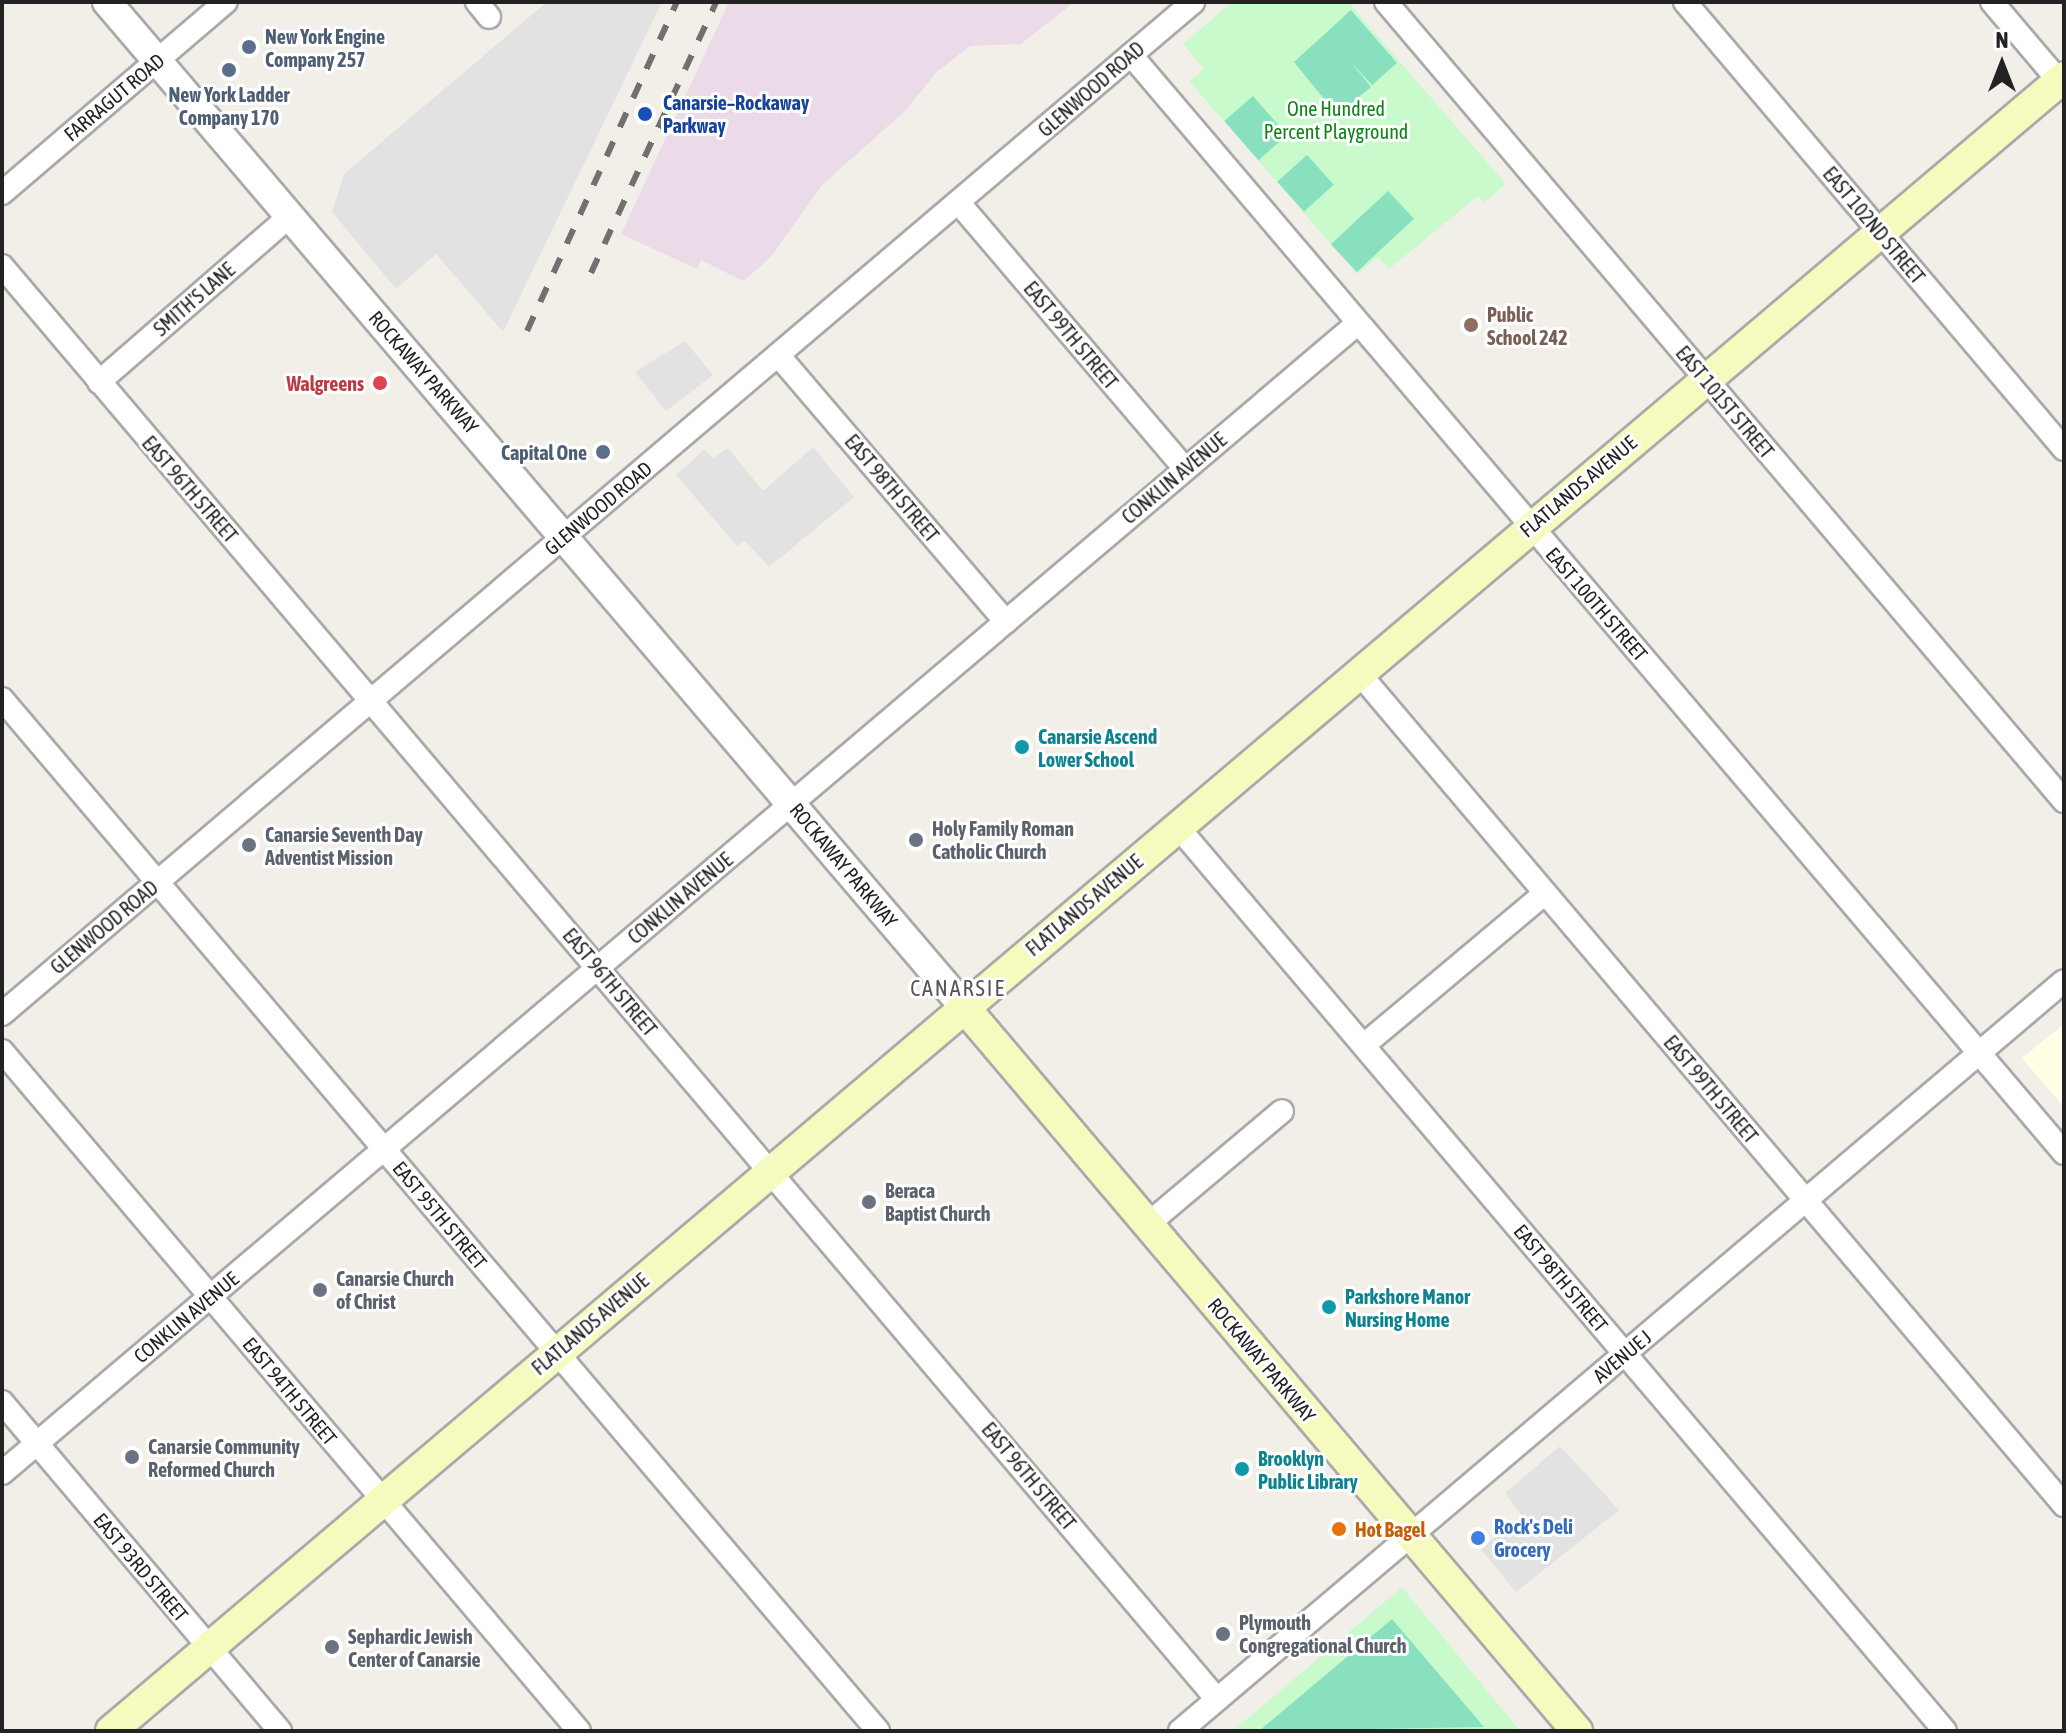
<!DOCTYPE html>
<html>
<head>
<meta charset="utf-8">
<style>
  body { margin:0 }
  #map { position:relative; width:2066px; height:1733px; overflow:hidden; background:#f2efe9; font-family:"Asap Condensed",sans-serif }
  div>[style] { position:absolute }
  [style*='--x'] { left:calc(var(--x)*1px); top:calc(var(--y)*1px); width:calc(var(--w)*1px); rotate:calc(var(--a)*1deg) }
  .industrial>* { inset:0; background:#ebdbe8 }
  .education>* { inset:0; background:#ffffe5 }
  .park>* { inset:0; background:#c8facc }
  .pitch>* { inset:0; background:#88e0be; transform-origin:0 0 }
  .parking>* { inset:0; background:#e2e2e2 }
  .roads { filter:drop-shadow(2px 0 #a9a9a9) drop-shadow(-2px 0 #a9a9a9) drop-shadow(0 2px #a9a9a9) drop-shadow(0 -2px #a9a9a9) }
  .minor>* { height:22px; margin:-11px; padding:0 11px; transform-origin:11px; border-radius:11px; background:#fff }
  .tertiary>* { height:28px; margin:-14px; padding:0 14px; transform-origin:14px; border-radius:14px; background:#fff }
  .secondary>* { height:30px; margin:-15px; padding:0 15px; transform-origin:15px; border-radius:15px; background:#f7fabf }
  .rail>* { height:6px; margin-top:-3px; transform-origin:0; background:repeating-linear-gradient(90deg,#707070 0 16px,transparent 0 32px) }
  .dots>* { width:22px; height:22px; translate:-50% -50%; box-sizing:border-box; border:4px solid #fff; border-radius:50% }
  span { translate:-50% -50%; white-space:nowrap; text-align:center; line-height:1.15; -webkit-text-stroke:6px #fff; paint-order:stroke }
  .service-label { font-size:20px; color:#4e5e75; font-weight:700 }
  .left { translate:0 -50%; text-align:left }
  .right { translate:-100% -50%; text-align:right }
  .street-label { font-size:20px; color:#222 }
  .transit-label { font-size:20px; color:#164399; font-weight:700 }
  .park-label { font-size:20px; color:#0c8416 }
  .education-label { font-size:20px; color:#785e54; font-weight:700 }
  .health-label { font-size:20px; color:#be3a42; font-weight:700 }
  .culture-label { font-size:20px; color:#0d838f; font-weight:700 }
  .worship-label { font-size:20px; color:#5b616d; font-weight:700 }
  .shop-label { font-size:20px; color:#366cbe; font-weight:700 }
  .food-label { font-size:20px; color:#c56008; font-weight:700 }
  .neighbourhood-label { font-size:22px; color:#555; letter-spacing:2px }
  .frame { position:absolute; inset:0; border:4px solid #222; pointer-events:none }
  .north { position:absolute; left:1962px; top:24px; width:80px; height:80px; -webkit-text-stroke:6px #fff; paint-order:stroke; rotate:0deg; font-size:22px; font-weight:700; line-height:32px; text-align:center; color:#222 }
  .north::after { content:''; display:block; margin:auto; width:28px; height:36px; background:#222; clip-path:polygon(50% 0,100% 100%,50% 72%,0 100%) }
</style>
</head>
<body>
<div id="map">
  <div class="industrial">
    <i style="clip-path:polygon(729px 2px,1073px 2px,1073px 3px,1021px 44px,970px 46px,937px 72px,905px 111px,822px 185px,770px 258px,743px 281px,701px 260px,697px 269px,621px 234px)"></i>
  </div>
  <div class="education">
    <i style="clip-path:polygon(2064px 1024px,2064px 1107px,2022px 1058px)"></i>
  </div>
  <div class="park">
    <i style="clip-path:polygon(1232px 2px,1348px 2px,1506px 184px,1484px 202px,1478px 196px,1389px 269px,1378px 257px,1357px 274px,1189px 81px,1204px 69px,1183px 44px)"></i>
    <i style="clip-path:polygon(1402px 1587px,1520px 1731px,1233px 1731px)"></i>
  </div>
  <div class="pitch">
    <i style="clip-path:polygon(1351px 10px,1397px 63px,1372px 85px,1349px 60px,1371px 87px,1337px 115px,1294px 62px)"></i>
    <i style="left:1253px;top:96px;width:52px;height:38px;rotate:49deg"></i>
    <i style="left:1307px;top:155px;width:40px;height:40px;rotate:48deg"></i>
    <i style="left:1388px;top:191px;width:38px;height:78px;rotate:47deg"></i>
    <i style="clip-path:polygon(1392px 1619px,1484px 1727px,1259px 1731px)"></i>
  </div>
  <div class="parking">
    <i style="clip-path:polygon(547px 2px,662px 2px,503px 332px,436px 254px,396px 289px,332px 212px,344px 174px)"></i>
    <i style="clip-path:polygon(685px 341px,713px 375px,666px 411px,635px 372px)"></i>
    <i style="clip-path:polygon(813px 447px,854px 497px,769px 567px,745px 541px,737px 546px,676px 475px,704px 450px,713px 458px,728px 448px,763px 491px)"></i>
    <i style="clip-path:polygon(1560px 1446px,1619px 1510px,1516px 1592px,1480px 1548px,1523px 1517px,1505px 1493px)"></i>
  </div>
  <div class="roads">
    <div class="minor">
      <i style="--x:477;--y:2;--w:19;--a:51"></i>
      <i style="--x:1386;--y:2;--w:1048;--a:49.68"></i>
      <i style="--x:1685;--y:2;--w:586;--a:49.71"></i>
      <i style="--x:1992;--y:2;--w:111;--a:49.7"></i>
      <i style="--x:1131;--y:55;--w:1441;--a:49.64"></i>
      <i style="--x:2;--y:193;--w:294;--a:-40.5"></i>
      <i style="--x:958;--y:202;--w:349;--a:49.6"></i>
      <i style="--x:2;--y:266;--w:1879;--a:49.71"></i>
      <i style="--x:778;--y:355;--w:351;--a:49.5"></i>
      <i style="--x:99;--y:382;--w:253;--a:-41"></i>
      <i style="--x:1358;--y:672;--w:1092;--a:49.72"></i>
      <i style="--x:2;--y:699;--w:1354;--a:49.67"></i>
      <i style="--x:1177;--y:826;--w:1187;--a:49.68"></i>
      <i style="--x:2;--y:1014;--w:1563;--a:-40.35"></i>
      <i style="--x:1364;--y:1045;--w:236;--a:-40"></i>
      <i style="--x:2;--y:1051;--w:892;--a:49.68"></i>
      <i style="--x:1148;--y:1224;--w:175;--a:-40.1"></i>
      <i style="--x:2;--y:1402;--w:431;--a:49.8"></i>
      <i style="--x:2;--y:1473;--w:1778;--a:-40.3"></i>
      <i style="--x:1180;--y:1731;--w:1159;--a:-40.31"></i>
    </div>
    <div class="tertiary">
      <i style="--x:107;--y:2;--w:1321;--a:49.54"></i>
    </div>
    <div class="secondary">
      <i style="--x:964;--y:1007;--w:949;--a:49.75"></i>
      <i style="--x:111;--y:1731;--w:2559;--a:-40.26"></i>
    </div>
  </div>
  <div class="rail">
    <i style="--x:591;--y:273;--w:298;--a:-65.2"></i>
    <i style="--x:527;--y:331;--w:362;--a:-65.5"></i>
  </div>
  <div class="dots">
    <i style="left:249px;top:47px;background:#5c6f8a"></i>
    <i style="left:229px;top:70px;background:#5c6f8a"></i>
    <i style="left:645px;top:114px;background:#1a4fb4"></i>
    <i style="left:1471px;top:325px;background:#8d6e63"></i>
    <i style="left:380px;top:383px;background:#e0444e"></i>
    <i style="left:603px;top:452px;background:#5c6f8a"></i>
    <i style="left:1022px;top:747px;background:#0f9aa8"></i>
    <i style="left:916px;top:840px;background:#6b7280"></i>
    <i style="left:249px;top:845px;background:#6b7280"></i>
    <i style="left:869px;top:1202px;background:#6b7280"></i>
    <i style="left:320px;top:1290px;background:#6b7280"></i>
    <i style="left:1329px;top:1307px;background:#0f9aa8"></i>
    <i style="left:132px;top:1457px;background:#6b7280"></i>
    <i style="left:1242px;top:1469px;background:#0f9aa8"></i>
    <i style="left:1339px;top:1529px;background:#e8710a"></i>
    <i style="left:1478px;top:1538px;background:#3f7fe0"></i>
    <i style="left:1223px;top:1634px;background:#6b7280"></i>
    <i style="left:332px;top:1647px;background:#6b7280"></i>
  </div>
  <div class="service-label">
    <span class="left" style="left:265px;top:48px">New York Engine<br>Company 257</span>
    <span style="left:229px;top:106px">New York Ladder<br>Company 170</span>
    <span class="right" style="left:587px;top:452px">Capital One</span>
  </div>
  <div class="street-label">
    <span style="left:1091px;top:89px;rotate:-41deg">GLENWOOD ROAD</span>
    <span style="left:114px;top:97px;rotate:-40deg">FARRAGUT ROAD</span>
    <span style="left:1874px;top:225px;rotate:50deg">EAST 102ND STREET</span>
    <span style="left:194px;top:299px;rotate:-41deg">SMITH'S LANE</span>
    <span style="left:1071px;top:335px;rotate:50deg">EAST 99TH STREET</span>
    <span style="left:424px;top:372px;rotate:49deg">ROCKAWAY PARKWAY</span>
    <span style="left:1725px;top:402px;rotate:50deg">EAST 101ST STREET</span>
    <span style="left:1174px;top:478px;rotate:-40deg">CONKLIN AVENUE</span>
    <span style="left:1578px;top:486px;rotate:-40deg">FLATLANDS AVENUE</span>
    <span style="left:892px;top:488px;rotate:50deg">EAST 98TH STREET</span>
    <span style="left:190px;top:489px;rotate:49deg">EAST 96TH STREET</span>
    <span style="left:598px;top:508px;rotate:-40deg">GLENWOOD ROAD</span>
    <span style="left:1597px;top:604px;rotate:49deg">EAST 100TH STREET</span>
    <span style="left:844px;top:865px;rotate:50deg">ROCKAWAY PARKWAY</span>
    <span style="left:680px;top:898px;rotate:-40deg">CONKLIN AVENUE</span>
    <span style="left:1084px;top:905px;rotate:-40deg">FLATLANDS AVENUE</span>
    <span style="left:104px;top:927px;rotate:-40deg">GLENWOOD ROAD</span>
    <span style="left:610px;top:982px;rotate:50deg">EAST 96TH STREET</span>
    <span style="left:1711px;top:1089px;rotate:50deg">EAST 99TH STREET</span>
    <span style="left:440px;top:1215px;rotate:50deg">EAST 95TH STREET</span>
    <span style="left:1561px;top:1278px;rotate:50deg">EAST 98TH STREET</span>
    <span style="left:186px;top:1317px;rotate:-40deg">CONKLIN AVENUE</span>
    <span style="left:590px;top:1324px;rotate:-40deg">FLATLANDS AVENUE</span>
    <span style="left:1622px;top:1356px;rotate:-40deg">AVENUE J</span>
    <span style="left:1262px;top:1360px;rotate:50deg">ROCKAWAY PARKWAY</span>
    <span style="left:290px;top:1391px;rotate:50deg">EAST 94TH STREET</span>
    <span style="left:1029px;top:1476px;rotate:50deg">EAST 96TH STREET</span>
    <span style="left:141px;top:1567px;rotate:50deg">EAST 93RD STREET</span>
  </div>
  <div class="transit-label">
    <span class="left" style="left:663px;top:114px">Canarsie–Rockaway<br>Parkway</span>
  </div>
  <div class="park-label">
    <span style="left:1336px;top:120px">One Hundred<br>Percent Playground</span>
  </div>
  <div class="education-label">
    <span class="left" style="left:1487px;top:326px">Public<br>School 242</span>
  </div>
  <div class="health-label">
    <span class="right" style="left:364px;top:383px">Walgreens</span>
  </div>
  <div class="culture-label">
    <span class="left" style="left:1038px;top:748px">Canarsie Ascend<br>Lower School</span>
    <span class="left" style="left:1345px;top:1308px">Parkshore Manor<br>Nursing Home</span>
    <span class="left" style="left:1258px;top:1470px">Brooklyn<br>Public Library</span>
  </div>
  <div class="worship-label">
    <span class="left" style="left:932px;top:840px">Holy Family Roman<br>Catholic Church</span>
    <span class="left" style="left:265px;top:846px">Canarsie Seventh Day<br>Adventist Mission</span>
    <span class="left" style="left:885px;top:1202px">Beraca<br>Baptist Church</span>
    <span class="left" style="left:336px;top:1290px">Canarsie Church<br>of Christ</span>
    <span class="left" style="left:148px;top:1458px">Canarsie Community<br>Reformed Church</span>
    <span class="left" style="left:1239px;top:1634px">Plymouth<br>Congregational Church</span>
    <span class="left" style="left:348px;top:1648px">Sephardic Jewish<br>Center of Canarsie</span>
  </div>
  <div class="shop-label">
    <span class="left" style="left:1494px;top:1538px">Rock's Deli<br>Grocery</span>
  </div>
  <div class="food-label">
    <span class="left" style="left:1355px;top:1529px">Hot Bagel</span>
  </div>
  <div class="neighbourhood-label">
    <span style="left:958px;top:989px">CANARSIE</span>
  </div>
  <div class="frame"></div>
  <div class="north">N</div>
</div>
</body>
</html>
